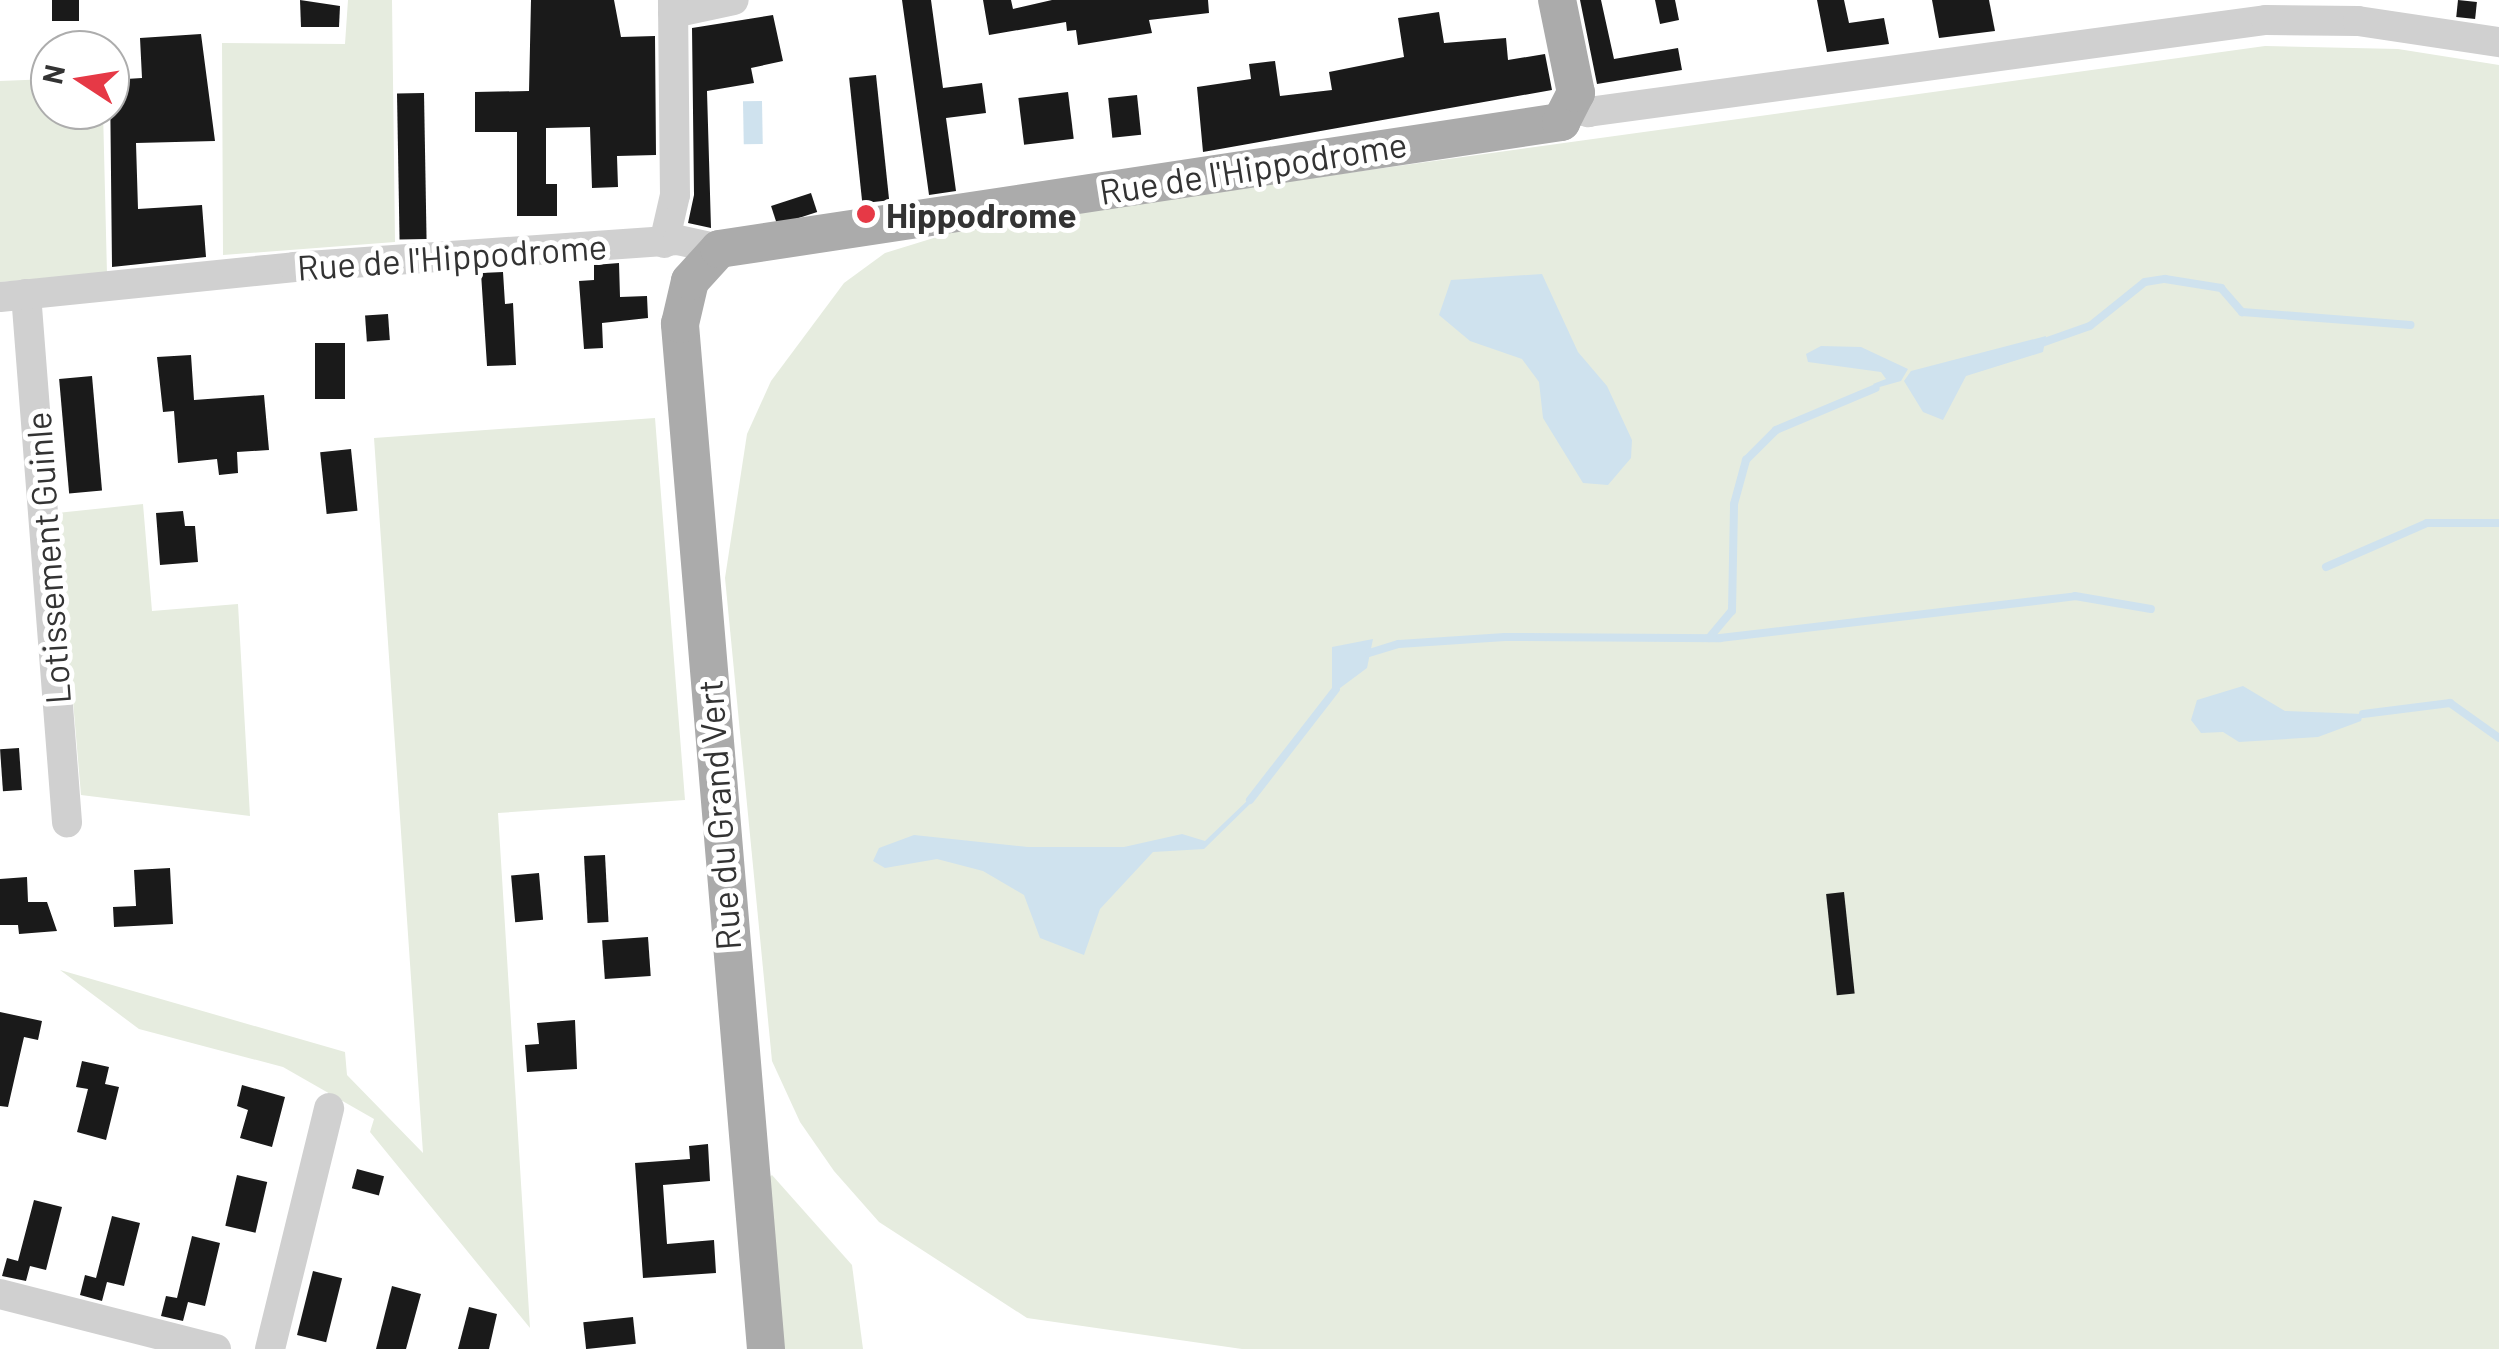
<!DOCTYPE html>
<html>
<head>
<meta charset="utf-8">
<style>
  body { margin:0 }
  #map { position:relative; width:2499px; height:1349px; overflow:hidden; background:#fff; font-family:Barlow,sans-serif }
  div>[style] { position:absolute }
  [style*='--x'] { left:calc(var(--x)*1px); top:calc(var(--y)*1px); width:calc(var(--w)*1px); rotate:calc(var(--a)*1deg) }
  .green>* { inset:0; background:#e6ecdf }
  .water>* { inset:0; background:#cfe2ee; transform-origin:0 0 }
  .stream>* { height:8px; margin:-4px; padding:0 4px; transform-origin:4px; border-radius:4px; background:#cfe2ee }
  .building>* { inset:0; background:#1a1a1a; transform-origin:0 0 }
  .minor>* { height:30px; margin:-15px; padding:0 15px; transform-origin:15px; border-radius:15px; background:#d0d0d0 }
  .major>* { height:38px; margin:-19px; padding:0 19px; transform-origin:19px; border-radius:19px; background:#ababab }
  .dots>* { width:28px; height:28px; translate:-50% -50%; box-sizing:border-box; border:5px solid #fff; border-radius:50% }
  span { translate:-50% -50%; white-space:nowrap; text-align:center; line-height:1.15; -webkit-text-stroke:10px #fff; paint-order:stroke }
  .street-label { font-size:35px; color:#333 }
  .poi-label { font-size:35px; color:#333; font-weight:700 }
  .left { translate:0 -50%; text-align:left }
  .north { position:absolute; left:30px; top:30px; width:100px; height:100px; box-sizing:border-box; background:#fff; border:2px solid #adadad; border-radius:50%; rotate:282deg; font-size:28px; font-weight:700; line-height:40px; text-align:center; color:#333 }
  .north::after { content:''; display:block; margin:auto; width:35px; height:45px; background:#e63946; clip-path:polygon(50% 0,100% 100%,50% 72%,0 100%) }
</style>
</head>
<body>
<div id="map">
  <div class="green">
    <i style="clip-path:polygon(348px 0,392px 0,395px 242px,223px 255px,222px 43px,345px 44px)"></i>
    <i style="clip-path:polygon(2265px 46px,2398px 49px,2499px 65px,2499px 1349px,1242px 1349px,1027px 1318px,879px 1222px,834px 1171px,800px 1122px,772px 1061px,725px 578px,747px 434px,771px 381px,844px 283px,885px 253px,979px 224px)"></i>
    <i style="clip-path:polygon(50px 79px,50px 110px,103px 110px,107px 274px,0 282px,0 81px)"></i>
    <i style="clip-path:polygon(655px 418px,685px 800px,498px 813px,530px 1328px,370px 1132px,374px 1119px,283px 1067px,139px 1029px,60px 970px,345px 1052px,347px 1075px,423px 1153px,374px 438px)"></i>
    <i style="clip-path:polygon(143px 504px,152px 611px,238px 604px,250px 816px,81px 795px,57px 513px)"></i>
    <i style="clip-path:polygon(772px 1175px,852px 1265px,863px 1349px,780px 1349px,765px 1181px)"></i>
  </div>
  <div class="water">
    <i style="left:762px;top:101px;width:43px;height:19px;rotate:89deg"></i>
    <i style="clip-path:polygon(1542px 274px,1578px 352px,1607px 386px,1632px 440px,1631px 458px,1608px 485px,1583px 483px,1543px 418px,1539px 382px,1522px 359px,1470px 341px,1439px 315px,1451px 280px)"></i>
    <i style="clip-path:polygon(2046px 336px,2043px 352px,1966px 376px,1943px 420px,1923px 412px,1904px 381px,1911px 371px)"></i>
    <i style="clip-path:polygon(1821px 346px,1861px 347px,1908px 369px,1901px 381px,1876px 388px,1873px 384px,1886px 379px,1881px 372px,1808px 362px,1806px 354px)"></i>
    <i style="clip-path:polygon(1373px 639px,1367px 668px,1332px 694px,1332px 647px)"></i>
    <i style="clip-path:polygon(2243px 686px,2285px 711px,2363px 714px,2361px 721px,2318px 737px,2239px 742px,2223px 732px,2201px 733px,2191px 720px,2197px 700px)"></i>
    <i style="clip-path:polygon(1248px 800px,1254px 800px,1204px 849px,1153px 852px,1100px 909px,1084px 955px,1040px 938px,1024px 895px,983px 871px,937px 859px,885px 868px,873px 861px,879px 848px,914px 835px,1028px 847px,1124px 847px,1182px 834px,1205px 841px)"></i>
  </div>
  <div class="stream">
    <i style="--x:2036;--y:345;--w:57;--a:-19.4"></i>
    <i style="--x:2090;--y:326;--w:70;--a:-38.7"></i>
    <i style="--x:2145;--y:282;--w:20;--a:-9"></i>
    <i style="--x:2165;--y:279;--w:57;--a:9.1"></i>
    <i style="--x:2221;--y:288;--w:32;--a:49"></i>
    <i style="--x:2242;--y:312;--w:169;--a:4.4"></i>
    <i style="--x:2326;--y:567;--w:110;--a:-23.5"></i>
    <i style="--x:2427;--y:523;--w:72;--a:0"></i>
    <i style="--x:1709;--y:638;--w:35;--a:-50"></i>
    <i style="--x:1732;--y:611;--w:107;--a:-88.9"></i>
    <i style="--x:1734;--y:504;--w:46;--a:-74.7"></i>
    <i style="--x:1746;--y:460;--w:42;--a:-45"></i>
    <i style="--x:1776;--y:430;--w:108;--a:-22.8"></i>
    <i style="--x:1369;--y:653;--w:31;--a:-17"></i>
    <i style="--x:1399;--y:644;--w:106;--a:-3.8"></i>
    <i style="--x:1505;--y:637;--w:215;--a:0.3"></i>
    <i style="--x:1720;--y:638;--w:357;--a:-6.7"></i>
    <i style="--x:2075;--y:596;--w:77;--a:9.7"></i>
    <i style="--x:2363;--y:714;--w:88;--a:-7.2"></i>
    <i style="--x:2450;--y:703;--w:60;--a:35.5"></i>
    <i style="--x:1250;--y:800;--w:140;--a:-52.2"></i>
  </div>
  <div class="building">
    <i style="left:52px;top:0;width:27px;height:21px"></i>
    <i style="clip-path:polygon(300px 0,340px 6px,339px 27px,301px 27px)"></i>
    <i style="clip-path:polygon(531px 0,614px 0,621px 37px,655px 36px,656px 155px,617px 156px,618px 187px,592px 188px,590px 127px,546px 128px,546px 184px,557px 184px,557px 216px,517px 216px,517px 132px,475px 132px,475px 92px,529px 91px)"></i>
    <i style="clip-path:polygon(902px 0,931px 0,943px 88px,982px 83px,986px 113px,946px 118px,956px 191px,929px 195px)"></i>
    <i style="clip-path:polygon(983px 0,1011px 0,1013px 9px,1052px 0,1208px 0,1209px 13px,1149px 20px,1152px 33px,1078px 45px,1076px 30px,1067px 31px,1066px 22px,989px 35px)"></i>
    <i style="clip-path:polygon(1580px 0,1601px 0,1614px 59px,1678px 48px,1682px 70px,1597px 84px)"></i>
    <i style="clip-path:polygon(1655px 0,1675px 0,1679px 20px,1660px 24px)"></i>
    <i style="clip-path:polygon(1817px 0,1844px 0,1849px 23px,1884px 18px,1889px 44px,1827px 52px)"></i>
    <i style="clip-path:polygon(1932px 0,1989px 0,1995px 31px,1939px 38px)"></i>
    <i style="left:2458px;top:0;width:19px;height:17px;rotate:6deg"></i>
    <i style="clip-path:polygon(1439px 12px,1444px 43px,1506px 38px,1508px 60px,1545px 54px,1552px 90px,1203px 152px,1197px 87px,1251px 79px,1249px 64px,1275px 61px,1280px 96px,1332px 90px,1329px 72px,1404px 57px,1398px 18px)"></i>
    <i style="clip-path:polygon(773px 15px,783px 61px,751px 68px,754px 83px,707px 91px,711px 228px,688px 223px,694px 195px,692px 28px)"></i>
    <i style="clip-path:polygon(201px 34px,215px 141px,136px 143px,138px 209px,202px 205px,206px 257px,112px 267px,110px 80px,142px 78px,140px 38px)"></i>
    <i style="left:876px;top:75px;width:126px;height:27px;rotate:84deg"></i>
    <i style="left:1068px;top:92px;width:47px;height:50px;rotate:83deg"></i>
    <i style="left:424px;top:93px;width:146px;height:27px;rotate:89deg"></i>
    <i style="left:1137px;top:95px;width:40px;height:29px;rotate:84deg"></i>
    <i style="left:811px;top:193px;width:20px;height:42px;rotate:72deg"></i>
    <i style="clip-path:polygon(619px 263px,620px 297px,647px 296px,648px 318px,602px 323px,603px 348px,584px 349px,579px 281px,594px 280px,594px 265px)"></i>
    <i style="clip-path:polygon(503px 272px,505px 304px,513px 303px,516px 365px,487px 366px,481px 273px)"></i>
    <i style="left:388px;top:314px;width:26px;height:23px;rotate:86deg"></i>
    <i style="left:345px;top:343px;width:56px;height:30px;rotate:90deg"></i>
    <i style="clip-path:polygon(191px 355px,194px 400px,264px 395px,269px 450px,237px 452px,238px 473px,219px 475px,217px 459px,178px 463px,174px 411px,163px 412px,157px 357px)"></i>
    <i style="left:92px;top:376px;width:115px;height:33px;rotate:85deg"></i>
    <i style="left:351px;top:449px;width:62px;height:31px;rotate:84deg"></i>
    <i style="clip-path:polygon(183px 511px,185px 526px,195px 526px,198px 562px,160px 565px,156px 513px)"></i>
    <i style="left:19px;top:748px;width:42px;height:19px;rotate:86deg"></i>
    <i style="left:605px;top:855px;width:67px;height:21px;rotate:87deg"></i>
    <i style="clip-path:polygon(170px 868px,173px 924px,114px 927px,113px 907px,136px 906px,134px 870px)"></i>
    <i style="left:539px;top:873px;width:47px;height:28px;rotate:85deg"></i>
    <i style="clip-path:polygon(27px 877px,28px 902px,47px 902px,57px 931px,19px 934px,18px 925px,0 925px,0 879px)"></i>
    <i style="left:1844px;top:892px;width:102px;height:18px;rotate:84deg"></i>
    <i style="left:648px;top:937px;width:39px;height:46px;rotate:86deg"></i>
    <i style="clip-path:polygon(0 1012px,42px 1021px,38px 1040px,24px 1037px,8px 1107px,0 1106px)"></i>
    <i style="clip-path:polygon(575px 1020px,577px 1069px,527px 1072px,525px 1045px,539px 1044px,537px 1023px)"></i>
    <i style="clip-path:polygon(82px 1061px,109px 1067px,105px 1084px,119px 1087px,106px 1140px,77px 1132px,88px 1089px,76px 1087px)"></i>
    <i style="clip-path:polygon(242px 1085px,285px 1097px,272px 1147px,240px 1138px,248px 1110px,237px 1106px)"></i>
    <i style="clip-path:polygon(708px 1144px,710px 1181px,663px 1185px,667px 1244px,714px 1240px,716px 1273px,643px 1278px,635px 1163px,690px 1159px,689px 1146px)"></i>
    <i style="left:357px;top:1169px;width:28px;height:20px;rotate:15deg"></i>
    <i style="left:237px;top:1175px;width:31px;height:52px;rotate:13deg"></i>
    <i style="clip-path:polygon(34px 1200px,62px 1207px,46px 1270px,30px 1266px,26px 1281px,2px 1276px,7px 1258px,18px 1261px)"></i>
    <i style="clip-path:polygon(112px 1216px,140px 1223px,124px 1286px,107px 1282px,102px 1301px,80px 1295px,85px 1275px,96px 1278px)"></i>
    <i style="clip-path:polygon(192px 1236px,220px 1243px,205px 1306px,188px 1302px,183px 1321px,161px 1316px,166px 1296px,177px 1298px)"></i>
    <i style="left:313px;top:1271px;width:30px;height:66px;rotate:14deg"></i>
    <i style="clip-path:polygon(392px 1286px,421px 1294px,406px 1349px,376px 1349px)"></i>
    <i style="clip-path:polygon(469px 1307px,497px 1314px,489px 1349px,458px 1349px)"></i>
    <i style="left:633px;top:1317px;width:27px;height:50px;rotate:84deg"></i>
  </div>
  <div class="minor">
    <i style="--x:673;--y:13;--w:62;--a:-12"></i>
    <i style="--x:1573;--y:108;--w:16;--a:15"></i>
    <i style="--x:1588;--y:112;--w:684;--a:-7.73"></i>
    <i style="--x:2266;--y:20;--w:92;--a:0.6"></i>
    <i style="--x:2358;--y:21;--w:143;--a:8.5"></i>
    <i style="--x:664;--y:243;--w:49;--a:-77.1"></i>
    <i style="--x:675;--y:195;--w:195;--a:-90.6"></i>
    <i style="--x:26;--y:294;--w:530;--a:85.56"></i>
    <i style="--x:0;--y:297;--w:296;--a:-5.8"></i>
    <i style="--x:294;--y:267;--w:385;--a:-4"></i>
    <i style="--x:678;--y:240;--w:42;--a:12.4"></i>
    <i style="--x:0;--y:1294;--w:223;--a:14.3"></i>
    <i style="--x:270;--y:1349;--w:248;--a:-76.2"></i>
  </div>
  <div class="major">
    <i style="--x:766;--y:1349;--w:1029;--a:-94.8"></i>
    <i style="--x:680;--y:324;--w:44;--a:-76.9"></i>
    <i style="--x:690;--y:281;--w:43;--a:-47.8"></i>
    <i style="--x:719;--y:249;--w:852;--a:-8.58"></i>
    <i style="--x:1561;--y:122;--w:33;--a:-63"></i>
    <i style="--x:1576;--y:93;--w:95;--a:-101.5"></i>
  </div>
  <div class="dots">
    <i style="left:866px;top:214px;background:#e63946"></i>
  </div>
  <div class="street-label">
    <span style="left:1253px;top:167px;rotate:-9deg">Rue de l'Hippodrome</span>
    <span style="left:452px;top:256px;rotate:-4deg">Rue de l'Hippodrome</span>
    <span style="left:47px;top:558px;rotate:-94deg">Lotissement Guinle</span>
    <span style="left:718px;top:815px;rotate:-94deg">Rue du Grand Vert</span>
  </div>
  <div class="poi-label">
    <span class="left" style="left:886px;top:214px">Hippodrome</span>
  </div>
  <div class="north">N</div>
</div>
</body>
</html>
